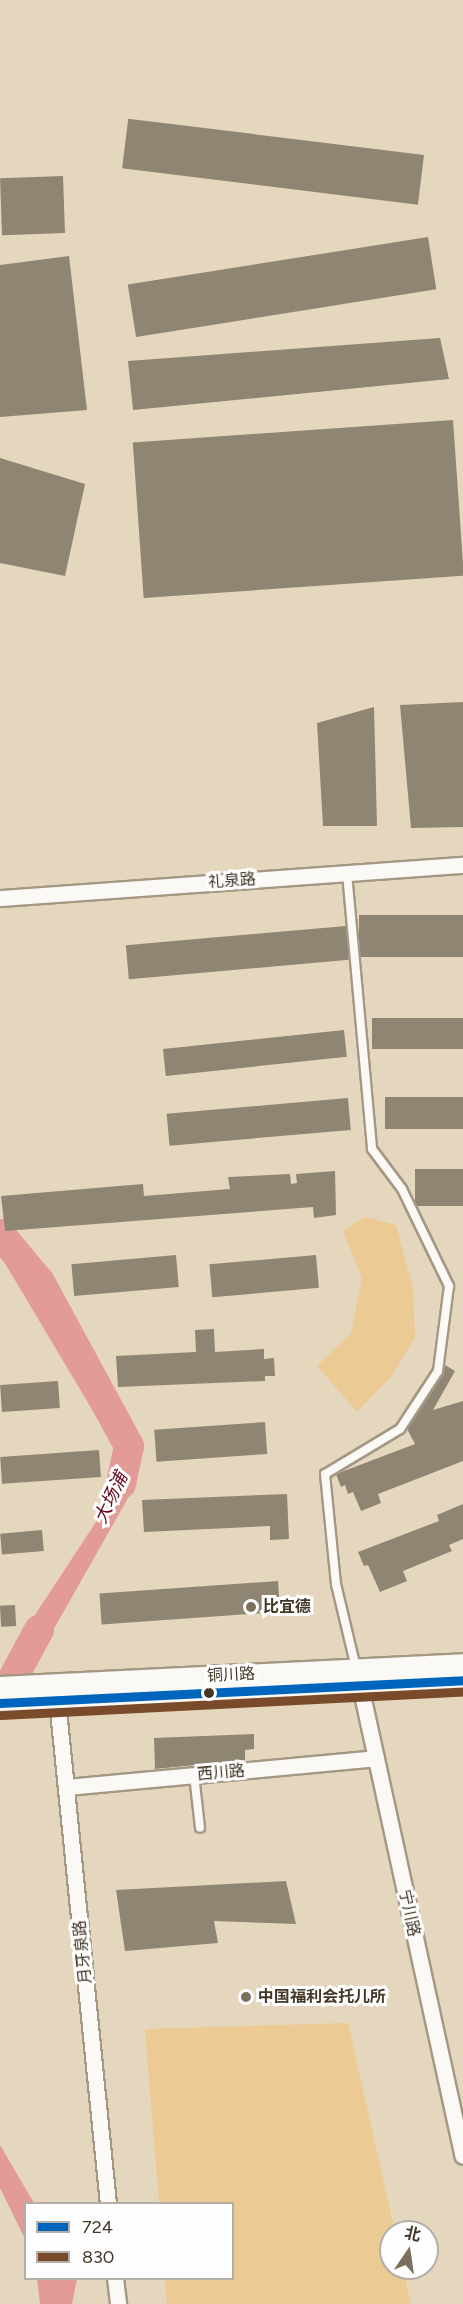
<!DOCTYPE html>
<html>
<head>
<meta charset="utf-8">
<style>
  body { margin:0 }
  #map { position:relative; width:463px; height:2304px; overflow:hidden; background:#e5d6be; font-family:Figtree,"Noto Sans SC",sans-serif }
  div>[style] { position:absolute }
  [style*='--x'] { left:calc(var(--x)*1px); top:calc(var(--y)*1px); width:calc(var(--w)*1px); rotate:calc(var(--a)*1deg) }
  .green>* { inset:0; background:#ecca93 }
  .water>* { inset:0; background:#e39b97 }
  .river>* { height:30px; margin:-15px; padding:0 15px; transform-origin:15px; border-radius:15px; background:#e39b97 }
  .building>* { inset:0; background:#8e8673; transform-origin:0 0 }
  .roads { filter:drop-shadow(2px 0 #a49885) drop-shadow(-2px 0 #a49885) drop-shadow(0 2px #a49885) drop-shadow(0 -2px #a49885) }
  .lane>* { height:8px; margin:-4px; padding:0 4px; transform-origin:4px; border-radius:4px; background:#fbf9f5 }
  .street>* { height:15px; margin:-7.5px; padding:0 7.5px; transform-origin:7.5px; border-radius:7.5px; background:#fbf9f5 }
  .secondary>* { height:21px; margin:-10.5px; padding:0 10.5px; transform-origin:10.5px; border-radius:10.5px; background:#fbf9f5 }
  .bus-1>* { height:9px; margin:-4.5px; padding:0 4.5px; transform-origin:4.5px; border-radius:4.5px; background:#0065bd }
  .bus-2>* { height:9px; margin:-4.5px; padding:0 4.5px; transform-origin:4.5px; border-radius:4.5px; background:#7a4b2a }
  .dots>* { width:16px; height:16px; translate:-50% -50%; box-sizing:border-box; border:3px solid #fefefe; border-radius:50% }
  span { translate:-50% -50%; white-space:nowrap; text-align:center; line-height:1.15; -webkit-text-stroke:6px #fefefe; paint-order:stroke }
  .street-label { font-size:16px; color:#433827 }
  .poi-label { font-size:16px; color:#433827; font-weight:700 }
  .left { translate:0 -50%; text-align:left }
  .water-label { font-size:18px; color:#620a1b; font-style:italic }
  .legend { position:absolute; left:24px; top:2202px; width:210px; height:78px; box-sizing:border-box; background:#fefefe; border:2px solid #b3afa8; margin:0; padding:8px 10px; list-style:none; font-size:18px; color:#433827 }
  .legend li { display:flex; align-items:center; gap:12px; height:30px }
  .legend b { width:30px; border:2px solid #b3afa8 }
  .north { position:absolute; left:379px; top:2220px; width:60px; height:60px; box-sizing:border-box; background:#fefefe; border:2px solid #b3afa8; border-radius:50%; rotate:13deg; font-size:16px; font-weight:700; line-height:24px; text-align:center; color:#433827 }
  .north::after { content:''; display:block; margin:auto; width:21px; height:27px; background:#7c6f5c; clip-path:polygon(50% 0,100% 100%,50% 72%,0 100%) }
</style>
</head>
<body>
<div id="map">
  <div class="green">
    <i style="clip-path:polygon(365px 1217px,396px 1225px,413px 1289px,415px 1337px,391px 1377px,357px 1412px,317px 1366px,351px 1333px,362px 1278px,343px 1231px)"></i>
    <i style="clip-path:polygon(348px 2023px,395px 2232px,391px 2232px,391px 2268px,403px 2268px,411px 2304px,167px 2304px,165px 2279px,232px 2278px,232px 2204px,159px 2203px,145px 2029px)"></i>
  </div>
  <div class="water">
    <i style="clip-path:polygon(0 1234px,40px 1282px,129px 1446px,132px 1491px,51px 1634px,20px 1665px,8px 1667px,27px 1627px,119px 1487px,115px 1448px,0 1255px)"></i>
    <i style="clip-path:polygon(0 2145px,34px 2203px,26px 2204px,25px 2239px,0 2188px)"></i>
    <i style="clip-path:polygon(37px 2279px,77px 2279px,72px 2304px,40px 2304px)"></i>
  </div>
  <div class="river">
    <i style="--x:0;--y:1234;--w:62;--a:50.2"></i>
    <i style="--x:40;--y:1282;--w:187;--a:61.5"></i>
    <i style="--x:129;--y:1446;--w:39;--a:102"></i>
    <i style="--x:0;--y:1702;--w:82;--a:-61.6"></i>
  </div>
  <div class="building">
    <i style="left:424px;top:155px;width:50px;height:298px;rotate:97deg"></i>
    <i style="left:63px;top:176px;width:57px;height:63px;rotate:88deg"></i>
    <i style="left:428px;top:237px;width:53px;height:304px;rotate:81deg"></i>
    <i style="clip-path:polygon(69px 256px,87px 410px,0 417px,0 265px)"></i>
    <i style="clip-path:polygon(440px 338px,449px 379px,133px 410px,128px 361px)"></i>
    <i style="left:453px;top:420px;width:156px;height:321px;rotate:86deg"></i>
    <i style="clip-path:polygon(0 458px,85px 484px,65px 576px,0 563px)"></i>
    <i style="clip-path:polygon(463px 702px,463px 827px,411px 828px,400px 705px)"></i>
    <i style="clip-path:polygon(374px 707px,377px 826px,323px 826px,317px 723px)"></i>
    <i style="left:463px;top:915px;width:42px;height:104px;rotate:90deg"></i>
    <i style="left:346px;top:926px;width:34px;height:221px;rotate:85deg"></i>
    <i style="left:463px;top:1018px;width:31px;height:91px;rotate:90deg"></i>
    <i style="left:344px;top:1030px;width:27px;height:182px;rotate:84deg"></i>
    <i style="left:463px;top:1097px;width:32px;height:78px;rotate:90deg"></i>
    <i style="left:348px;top:1098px;width:32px;height:182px;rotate:85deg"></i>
    <i style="left:463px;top:1169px;width:37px;height:48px;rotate:90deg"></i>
    <i style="clip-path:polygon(335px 1171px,336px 1215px,314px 1218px,313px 1207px,5px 1231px,1px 1196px,143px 1184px,144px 1196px,230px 1189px,228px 1177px,290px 1174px,291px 1184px,297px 1183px,296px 1174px)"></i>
    <i style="left:176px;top:1255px;width:32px;height:105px;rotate:85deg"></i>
    <i style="left:316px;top:1255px;width:33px;height:107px;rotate:85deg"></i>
    <i style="clip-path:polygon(214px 1329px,215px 1352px,264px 1349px,264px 1359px,274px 1358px,275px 1376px,265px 1376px,265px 1381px,118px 1387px,116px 1356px,196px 1352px,195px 1330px)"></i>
    <i style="clip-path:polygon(445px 1365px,455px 1371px,433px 1410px,463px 1401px,463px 1461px,378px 1494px,381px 1503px,361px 1511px,353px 1492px,348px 1494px,345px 1485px,341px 1487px,336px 1474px,415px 1444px,407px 1429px,443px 1374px)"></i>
    <i style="left:58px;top:1381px;width:27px;height:58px;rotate:86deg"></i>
    <i style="left:265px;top:1422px;width:32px;height:111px;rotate:86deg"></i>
    <i style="left:99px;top:1450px;width:27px;height:99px;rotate:86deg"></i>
    <i style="clip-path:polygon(287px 1494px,289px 1539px,270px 1540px,270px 1526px,144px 1532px,142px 1500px)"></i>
    <i style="clip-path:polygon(463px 1504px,463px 1539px,449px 1545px,452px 1551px,403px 1571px,407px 1581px,380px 1592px,368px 1565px,364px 1566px,358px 1552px,439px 1521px,437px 1515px)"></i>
    <i style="left:42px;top:1530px;width:21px;height:42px;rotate:85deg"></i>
    <i style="left:278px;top:1581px;width:31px;height:179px;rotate:86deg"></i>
    <i style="left:15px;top:1605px;width:21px;height:15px;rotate:87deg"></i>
    <i style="clip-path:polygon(254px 1734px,254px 1749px,245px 1750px,245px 1760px,155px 1769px,154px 1738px)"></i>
    <i style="clip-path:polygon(286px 1881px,296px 1924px,214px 1921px,218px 1943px,125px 1951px,116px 1890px)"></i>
  </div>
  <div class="roads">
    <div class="lane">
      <i style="--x:347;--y:873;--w:277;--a:84.8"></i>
      <i style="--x:372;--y:1149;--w:50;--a:53.1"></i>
      <i style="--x:402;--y:1189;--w:108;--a:64.1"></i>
      <i style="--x:449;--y:1286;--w:86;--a:97.4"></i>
      <i style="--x:438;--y:1371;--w:69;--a:123.2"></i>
      <i style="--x:400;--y:1429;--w:87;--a:149"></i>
      <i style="--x:325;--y:1474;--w:111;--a:84.3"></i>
      <i style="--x:336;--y:1584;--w:86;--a:76.6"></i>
      <i style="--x:194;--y:1775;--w:53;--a:83.5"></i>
    </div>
    <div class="street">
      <i style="--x:0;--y:898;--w:464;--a:-4.1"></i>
      <i style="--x:358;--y:1676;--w:491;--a:77.7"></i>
      <i style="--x:57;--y:1700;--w:507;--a:84.22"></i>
      <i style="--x:66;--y:1787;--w:311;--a:-5.3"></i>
      <i style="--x:115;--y:2278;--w:26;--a:83"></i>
    </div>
    <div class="secondary">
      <i style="--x:0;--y:1687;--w:464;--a:-2.8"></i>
      <i style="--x:0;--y:1703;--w:464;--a:-2.8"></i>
    </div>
  </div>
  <div class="bus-1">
    <i style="--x:0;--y:1703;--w:464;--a:-2.8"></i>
  </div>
  <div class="bus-2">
    <i style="--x:1;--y:1715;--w:463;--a:-2.9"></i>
  </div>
  <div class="dots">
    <i style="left:251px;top:1607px;background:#7c6f5c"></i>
    <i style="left:209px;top:1693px;background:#433827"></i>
    <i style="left:246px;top:1997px;background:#7c6f5c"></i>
  </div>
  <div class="street-label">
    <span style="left:232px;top:881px;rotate:-4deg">礼泉路</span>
    <span style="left:231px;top:1675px;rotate:-3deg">铜川路</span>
    <span style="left:221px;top:1773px;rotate:-5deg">西川路</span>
    <span style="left:409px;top:1913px;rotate:78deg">宁川路</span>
    <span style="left:83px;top:1952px;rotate:-96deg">月牙泉路</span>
  </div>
  <div class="poi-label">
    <span class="left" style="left:263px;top:1607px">比宜德</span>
    <span class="left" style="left:258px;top:1997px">中国福利会托儿所</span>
  </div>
  <div class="water-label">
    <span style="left:111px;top:1498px;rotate:-65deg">大场浦</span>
  </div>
  <ul class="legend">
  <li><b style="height:8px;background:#0065bd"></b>724</li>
  <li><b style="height:8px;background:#7a4b2a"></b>830</li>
  </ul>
  <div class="north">北</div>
</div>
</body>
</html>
